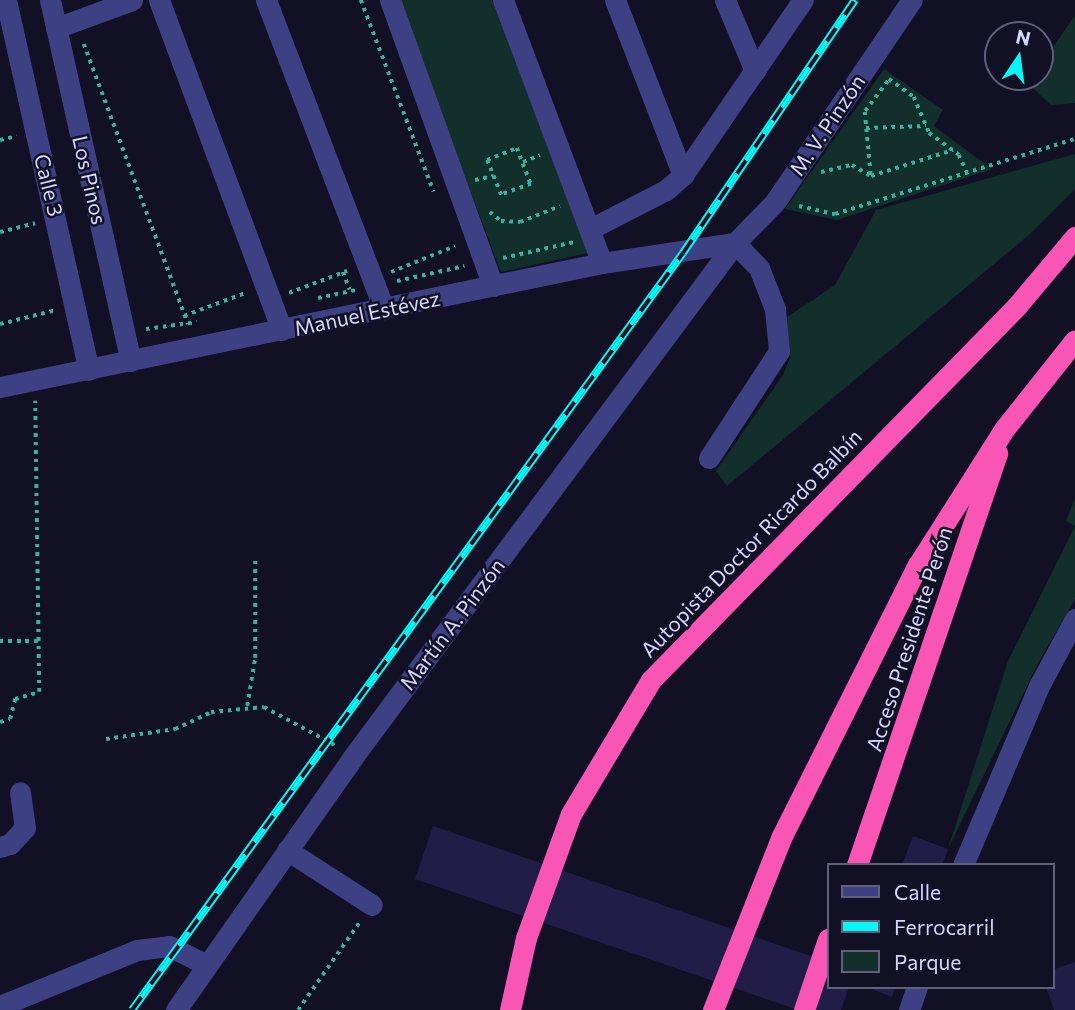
<!DOCTYPE html>
<html>
<head>
<meta charset="utf-8">
<style>
  body { margin:0 }
  #map { position:relative; width:1075px; height:1010px; overflow:hidden; background:#111025; font-family:Commissioner,sans-serif }
  div>[style] { position:absolute }
  [style*='--x'] { left:calc(var(--x)*1px); top:calc(var(--y)*1px); width:calc(var(--w)*1px); rotate:calc(var(--a)*1deg) }
  .green>* { inset:0; background:#132f2b }
  .building>* { inset:0; background:#211d46 }
  .path>* { height:3.5px; margin-top:-1.75px; transform-origin:0; background:repeating-linear-gradient(90deg,#34b49f 0 3.5px,transparent 0 8.5px) }
  .street>* { height:21px; margin:-10.5px; padding:0 10.5px; transform-origin:10.5px; border-radius:10.5px; background:#3d4183 }
  .highway>* { height:21px; margin:-10.5px; padding:0 10.5px; transform-origin:10.5px; border-radius:10.5px; background:#f955b4 }
  .rail>* { height:8px; margin-top:-4px; transform-origin:0; background:repeating-linear-gradient(90deg,#111025 0 16px,#09f6f6 0 32px); box-sizing:border-box; border-block:2px solid #09f6f6 }
  span { translate:-50% -50%; white-space:nowrap; text-align:center; line-height:1.15; -webkit-text-stroke:5px #111025; paint-order:stroke }
  .street-label { font-size:21px; color:#d6d6fe }
  .legend { position:absolute; left:827px; top:863px; width:228px; height:126px; box-sizing:border-box; background:#111025; border:2px solid #605f7c; margin:0; padding:9px 12px; list-style:none; font-size:21px; color:#d6d6fe }
  .legend li { display:flex; align-items:center; gap:14px; height:35px }
  .legend b { width:35px; border:2px solid #605f7c }
  .north { position:absolute; left:984px; top:21px; width:70px; height:70px; box-sizing:border-box; background:#111025; border:2px solid #605f7c; border-radius:50%; rotate:13deg; font-size:19px; font-weight:700; line-height:28px; text-align:center; color:#d6d6fe }
  .north::after { content:''; display:block; margin:auto; width:24px; height:32px; background:#09f6f6; clip-path:polygon(50% 0,100% 100%,50% 72%,0 100%) }
</style>
</head>
<body>
<div id="map">
  <div class="green">
    <i style="clip-path:polygon(398px 0,492px 0,588px 253px,501px 272px)"></i>
    <i style="clip-path:polygon(1075px 15px,1075px 103px,1051px 105px,1028px 84px,1033px 77px,1040px 77px,1040px 66px)"></i>
    <i style="clip-path:polygon(884px 69px,943px 110px,934px 126px,992px 169px,837px 220px,785px 209px)"></i>
    <i style="clip-path:polygon(1075px 154px,1075px 189px,1029px 235px,727px 486px,716px 471px,783px 375px,790px 358px,787px 317px,835px 285px,876px 210px)"></i>
    <i style="clip-path:polygon(1075px 498px,1075px 599px,1037px 665px,948px 849px,1008px 661px,1075px 526px,1066px 521px)"></i>
  </div>
  <div class="building">
    <i style="clip-path:polygon(433px 826px,828px 962px,828px 987px,849px 987px,841px 1010px,798px 1010px,415px 879px)"></i>
    <i style="clip-path:polygon(913px 836px,948px 849px,942px 865px,902px 865px)"></i>
    <i style="clip-path:polygon(1075px 962px,1075px 1010px,1054px 1010px,1046px 987px,1052px 987px,1052px 970px)"></i>
    <i style="clip-path:polygon(866px 987px,895px 987px,892px 997px)"></i>
  </div>
  <div class="path">
    <i style="--x:361;--y:0;--w:205;--a:69.2"></i>
    <i style="--x:84;--y:44;--w:299;--a:69.6"></i>
    <i style="--x:865;--y:111;--w:40;--a:-53"></i>
    <i style="--x:889;--y:79;--w:31;--a:36"></i>
    <i style="--x:914;--y:97;--w:39;--a:67"></i>
    <i style="--x:929;--y:133;--w:37;--a:36"></i>
    <i style="--x:959;--y:155;--w:19;--a:65"></i>
    <i style="--x:865;--y:112;--w:64;--a:84.6"></i>
    <i style="--x:866;--y:128;--w:60;--a:-1.9"></i>
    <i style="--x:0;--y:140;--w:17;--a:-13"></i>
    <i style="--x:517;--y:148;--w:39;--a:69"></i>
    <i style="--x:531;--y:184;--w:32;--a:160"></i>
    <i style="--x:501;--y:195;--w:38;--a:-112"></i>
    <i style="--x:487;--y:160;--w:32;--a:-22"></i>
    <i style="--x:523;--y:162;--w:18;--a:-22"></i>
    <i style="--x:821;--y:172;--w:32;--a:-13"></i>
    <i style="--x:852;--y:165;--w:22;--a:30"></i>
    <i style="--x:871;--y:176;--w:86;--a:-17.6"></i>
    <i style="--x:475;--y:180;--w:19;--a:-12"></i>
    <i style="--x:799;--y:206;--w:37;--a:13"></i>
    <i style="--x:835;--y:214;--w:251;--a:-17.4"></i>
    <i style="--x:490;--y:212;--w:14;--a:39"></i>
    <i style="--x:501;--y:221;--w:19;--a:3"></i>
    <i style="--x:520;--y:222;--w:43;--a:-21.8"></i>
    <i style="--x:0;--y:232;--w:36;--a:-14"></i>
    <i style="--x:503;--y:258;--w:73;--a:-12.7"></i>
    <i style="--x:343;--y:272;--w:19;--a:69"></i>
    <i style="--x:391;--y:272;--w:69;--a:-22.1"></i>
    <i style="--x:397;--y:281;--w:69;--a:-12.6"></i>
    <i style="--x:289;--y:293;--w:62;--a:-20.8"></i>
    <i style="--x:318;--y:298;--w:38;--a:-12"></i>
    <i style="--x:184;--y:316;--w:65;--a:-20.7"></i>
    <i style="--x:0;--y:324;--w:58;--a:-14"></i>
    <i style="--x:146;--y:329;--w:51;--a:-7.8"></i>
    <i style="--x:0;--y:641;--w:38;--a:0"></i>
    <i style="--x:247;--y:706;--w:49;--a:-80.5"></i>
    <i style="--x:255;--y:658;--w:100;--a:-90"></i>
    <i style="--x:0;--y:722;--w:10;--a:-17"></i>
    <i style="--x:10;--y:719;--w:21;--a:-76"></i>
    <i style="--x:15;--y:699;--w:25;--a:-16"></i>
    <i style="--x:39;--y:692;--w:291;--a:-90.8"></i>
    <i style="--x:106;--y:739;--w:70;--a:-8.2"></i>
    <i style="--x:175;--y:729;--w:40;--a:-25"></i>
    <i style="--x:211;--y:712;--w:53;--a:-5.4"></i>
    <i style="--x:264;--y:707;--w:81;--a:28.2"></i>
    <i style="--x:298;--y:1010;--w:106;--a:-55"></i>
  </div>
  <div class="street">
    <i style="--x:6;--y:0;--w:379;--a:77.4"></i>
    <i style="--x:50;--y:0;--w:370;--a:77.4"></i>
    <i style="--x:159;--y:0;--w:352;--a:69.6"></i>
    <i style="--x:266;--y:0;--w:331;--a:69.1"></i>
    <i style="--x:390;--y:0;--w:304;--a:70.2"></i>
    <i style="--x:503;--y:0;--w:281;--a:69.4"></i>
    <i style="--x:615;--y:0;--w:188;--a:68.8"></i>
    <i style="--x:725;--y:0;--w:77;--a:67.1"></i>
    <i style="--x:56;--y:28;--w:81;--a:-20.2"></i>
    <i style="--x:590;--y:229;--w:85;--a:-27.2"></i>
    <i style="--x:666;--y:190;--w:23;--a:-41"></i>
    <i style="--x:683;--y:175;--w:212;--a:-55.6"></i>
    <i style="--x:0;--y:387;--w:615;--a:-11.64"></i>
    <i style="--x:602;--y:263;--w:134;--a:-8.6"></i>
    <i style="--x:709;--y:458;--w:128;--a:-56.8"></i>
    <i style="--x:779;--y:351;--w:42;--a:-95.4"></i>
    <i style="--x:775;--y:309;--w:44;--a:-111.3"></i>
    <i style="--x:759;--y:268;--w:35;--a:-134"></i>
    <i style="--x:0;--y:847;--w:10;--a:-17"></i>
    <i style="--x:10;--y:844;--w:22;--a:-47"></i>
    <i style="--x:25;--y:828;--w:36;--a:-98"></i>
    <i style="--x:287;--y:850;--w:101;--a:32.9"></i>
    <i style="--x:963;--y:865;--w:197;--a:-67"></i>
    <i style="--x:1040;--y:684;--w:74;--a:-61.7"></i>
    <i style="--x:0;--y:1006;--w:148;--a:-22.2"></i>
    <i style="--x:137;--y:950;--w:32;--a:-7"></i>
    <i style="--x:169;--y:946;--w:42;--a:26.6"></i>
    <i style="--x:176;--y:1010;--w:309;--a:-55"></i>
    <i style="--x:353;--y:757;--w:640;--a:-53.38"></i>
    <i style="--x:735;--y:243;--w:57;--a:-45.7"></i>
    <i style="--x:775;--y:202;--w:244;--a:-55.9"></i>
    <i style="--x:909;--y:1010;--w:24;--a:-71"></i>
  </div>
  <div class="highway">
    <i style="--x:857;--y:865;--w:435;--a:-71.2"></i>
    <i style="--x:510;--y:1010;--w:74;--a:-77.5"></i>
    <i style="--x:526;--y:938;--w:132;--a:-70.1"></i>
    <i style="--x:571;--y:814;--w:156;--a:-59.2"></i>
    <i style="--x:651;--y:680;--w:522;--a:-45.62"></i>
    <i style="--x:1016;--y:307;--w:92;--a:-49.9"></i>
    <i style="--x:713;--y:1010;--w:187;--a:-68.4"></i>
    <i style="--x:782;--y:836;--w:303;--a:-63.4"></i>
    <i style="--x:918;--y:565;--w:162;--a:-57.6"></i>
    <i style="--x:1005;--y:428;--w:112;--a:-51.5"></i>
    <i style="--x:804;--y:1010;--w:75;--a:-71.3"></i>
  </div>
  <div class="rail">
    <i style="--x:132;--y:1010;--w:936;--a:-53.95"></i>
    <i style="--x:683;--y:253;--w:306;--a:-55.8"></i>
  </div>
  <div class="street-label">
    <span style="left:827px;top:125px;rotate:-56deg">M. V. Pinzón</span>
    <span style="left:90px;top:180px;rotate:77deg">Los Pinos</span>
    <span style="left:49px;top:185px;rotate:76deg">Calle 3</span>
    <span style="left:367px;top:313px;rotate:-12deg">Manuel Estévez</span>
    <span style="left:751px;top:543px;rotate:-46deg">Autopista Doctor Ricardo Balbín</span>
    <span style="left:452px;top:624px;rotate:-53deg">Martín A. Pinzón</span>
    <span style="left:909px;top:639px;rotate:-72deg">Acceso Presidente Perón</span>
  </div>
  <ul class="legend">
  <li><b style="height:9px;background:#3d4183"></b>Calle</li>
  <li><b style="height:9px;background:#09f6f6"></b>Ferrocarril</li>
  <li><b style="height:19px;background:#132f2b"></b>Parque</li>
  </ul>
  <div class="north">N</div>
</div>
</body>
</html>
